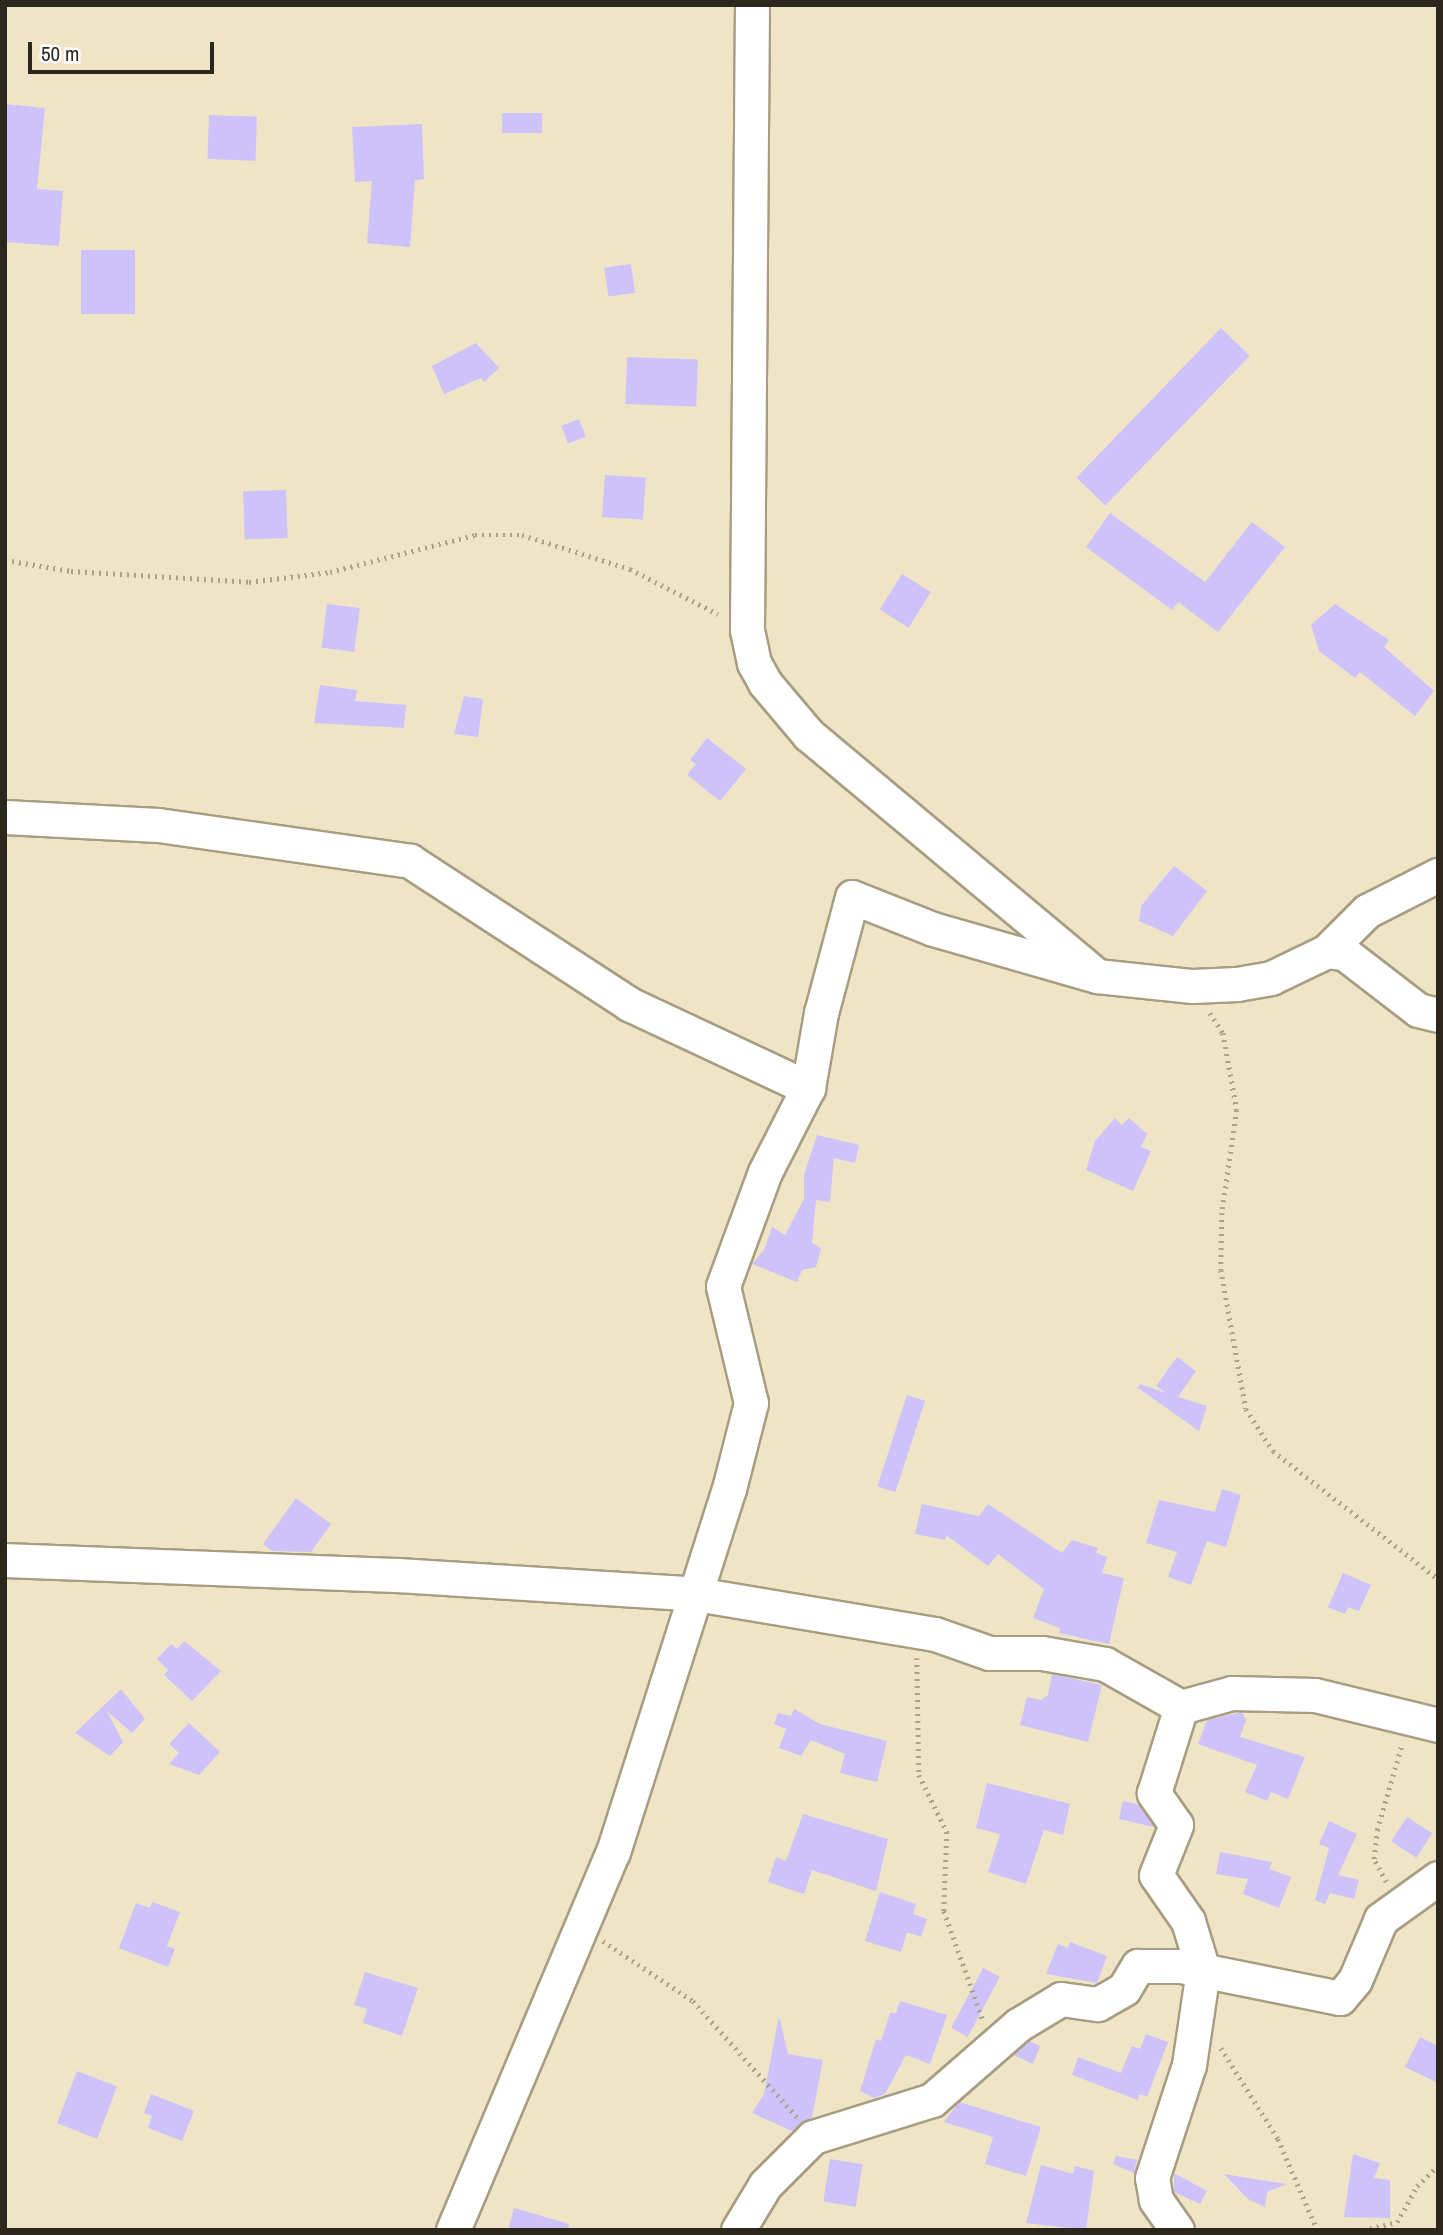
<!DOCTYPE html>
<html>
<head>
<meta charset="utf-8">
<style>
  body { margin:0 }
  #map { position:relative; width:1443px; height:2235px; overflow:hidden; background:#efe4c6; font-family:"Archivo Narrow",sans-serif }
  div>[style] { position:absolute }
  [style*='--x'] { left:calc(var(--x)*1px); top:calc(var(--y)*1px); width:calc(var(--w)*1px); rotate:calc(var(--a)*1deg) }
  .building>* { inset:0; background:#cdc3fa; transform-origin:0 0 }
  .path>* { height:4.5px; margin-top:-2.25px; transform-origin:0; background:repeating-linear-gradient(90deg,#aaa28a 0 2px,transparent 0 7px) }
  .roads { filter:drop-shadow(2px 0 #a79d81) drop-shadow(-2px 0 #a79d81) drop-shadow(0 2px #a79d81) drop-shadow(0 -2px #a79d81) }
  .minor>* { height:33px; margin:-16.5px; padding:0 16.5px; transform-origin:16.5px; border-radius:16.5px; background:#fff }
  span { translate:-50% -50%; white-space:nowrap; text-align:center; line-height:1.15; -webkit-text-stroke:7px #fff; paint-order:stroke }
  .frame { position:absolute; inset:0; border:7px solid #2b271c; pointer-events:none }
  .scale { position:absolute; left:28px; top:42px; width:186px; height:32px; box-sizing:border-box; border:4px solid #2b271c; border-top:0; padding-left:9px; font-size:21px; line-height:24px; white-space:nowrap; color:#2b271c; -webkit-text-stroke:5px #fff; paint-order:stroke }
</style>
</head>
<body>
<div id="map">
  <div class="building">
    <i style="clip-path:polygon(5px 104px,45px 108px,37px 189px,63px 191px,59px 246px,5px 242px)"></i>
    <i style="left:502px;top:113px;width:40px;height:20px"></i>
    <i style="left:209px;top:115px;width:48px;height:44px;rotate:2deg"></i>
    <i style="clip-path:polygon(422px 124px,424px 179px,415px 180px,410px 247px,367px 243px,372px 181px,355px 182px,352px 127px)"></i>
    <i style="left:81px;top:250px;width:54px;height:64px"></i>
    <i style="left:631px;top:264px;width:29px;height:27px;rotate:82deg"></i>
    <i style="left:1221px;top:328px;width:40px;height:208px;rotate:44deg"></i>
    <i style="clip-path:polygon(476px 343px,499px 368px,484px 382px,481px 378px,444px 394px,432px 366px)"></i>
    <i style="left:627px;top:357px;width:71px;height:47px;rotate:2deg"></i>
    <i style="left:579px;top:419px;width:19px;height:19px;rotate:69deg"></i>
    <i style="left:605px;top:475px;width:41px;height:42px;rotate:4deg"></i>
    <i style="left:286px;top:490px;width:48px;height:43px;rotate:88deg"></i>
    <i style="clip-path:polygon(1110px 513px,1205px 582px,1252px 522px,1285px 547px,1218px 632px,1178px 602px,1172px 610px,1086px 547px)"></i>
    <i style="left:902px;top:574px;width:34px;height:42px;rotate:32deg"></i>
    <i style="left:327px;top:604px;width:33px;height:44px;rotate:7deg"></i>
    <i style="clip-path:polygon(1335px 604px,1389px 640px,1384px 647px,1434px 691px,1415px 716px,1360px 672px,1355px 678px,1319px 651px,1311px 625px)"></i>
    <i style="clip-path:polygon(320px 685px,357px 690px,355px 701px,406px 705px,404px 728px,314px 723px)"></i>
    <i style="clip-path:polygon(464px 696px,483px 699px,478px 737px,454px 734px)"></i>
    <i style="clip-path:polygon(707px 738px,746px 769px,720px 801px,687px 775px,696px 764px,690px 760px)"></i>
    <i style="clip-path:polygon(1174px 866px,1207px 891px,1173px 936px,1139px 921px,1141px 906px)"></i>
    <i style="clip-path:polygon(1115px 1118px,1122px 1125px,1129px 1118px,1147px 1134px,1141px 1147px,1151px 1151px,1133px 1191px,1086px 1170px,1095px 1141px)"></i>
    <i style="clip-path:polygon(817px 1135px,859px 1145px,855px 1163px,834px 1158px,830px 1202px,816px 1200px,812px 1243px,821px 1248px,816px 1267px,802px 1270px,797px 1282px,752px 1264px,764px 1250px,772px 1227px,785px 1235px,804px 1199px,804px 1175px)"></i>
    <i style="clip-path:polygon(1177px 1357px,1196px 1371px,1178px 1397px,1207px 1406px,1199px 1431px,1138px 1388px,1140px 1384px,1166px 1393px,1156px 1386px)"></i>
    <i style="left:907px;top:1395px;width:19px;height:96px;rotate:18deg"></i>
    <i style="clip-path:polygon(1222px 1489px,1241px 1495px,1226px 1547px,1207px 1541px,1191px 1585px,1168px 1577px,1177px 1552px,1146px 1543px,1159px 1500px,1215px 1512px)"></i>
    <i style="clip-path:polygon(296px 1498px,331px 1524px,311px 1552px,272px 1551px,263px 1544px)"></i>
    <i style="clip-path:polygon(922px 1504px,979px 1516px,988px 1504px,1062px 1553px,1072px 1540px,1098px 1548px,1096px 1553px,1107px 1557px,1102px 1573px,1124px 1578px,1109px 1644px,1059px 1633px,1060px 1628px,1033px 1618px,1044px 1589px,998px 1554px,988px 1566px,946px 1535px,945px 1540px,915px 1534px)"></i>
    <i style="clip-path:polygon(1343px 1573px,1371px 1585px,1359px 1611px,1348px 1607px,1345px 1614px,1328px 1607px)"></i>
    <i style="clip-path:polygon(184px 1641px,221px 1671px,192px 1701px,164px 1675px,168px 1670px,157px 1659px,171px 1644px,177px 1649px)"></i>
    <i style="clip-path:polygon(1052px 1674px,1102px 1685px,1088px 1742px,1020px 1725px,1027px 1697px,1041px 1700px,1048px 1695px)"></i>
    <i style="clip-path:polygon(121px 1689px,145px 1719px,132px 1733px,107px 1711px,123px 1742px,110px 1756px,75px 1733px)"></i>
    <i style="clip-path:polygon(794px 1709px,820px 1724px,887px 1741px,877px 1782px,840px 1773px,845px 1754px,811px 1740px,801px 1756px,779px 1748px,786px 1729px,774px 1724px,778px 1713px,791px 1716px)"></i>
    <i style="clip-path:polygon(1242px 1712px,1246px 1720px,1240px 1737px,1305px 1757px,1288px 1799px,1271px 1792px,1267px 1801px,1245px 1792px,1257px 1765px,1198px 1744px,1207px 1720px)"></i>
    <i style="clip-path:polygon(189px 1723px,220px 1752px,199px 1775px,169px 1764px,179px 1753px,169px 1744px)"></i>
    <i style="clip-path:polygon(987px 1783px,1070px 1804px,1063px 1835px,1044px 1830px,1026px 1884px,988px 1872px,1000px 1834px,976px 1828px)"></i>
    <i style="clip-path:polygon(1123px 1801px,1139px 1805px,1154px 1827px,1119px 1819px)"></i>
    <i style="clip-path:polygon(803px 1814px,888px 1839px,876px 1891px,812px 1870px,804px 1894px,768px 1882px,776px 1857px,786px 1861px)"></i>
    <i style="left:1407px;top:1817px;width:30px;height:29px;rotate:33deg"></i>
    <i style="clip-path:polygon(1329px 1821px,1357px 1834px,1338px 1875px,1359px 1880px,1354px 1899px,1330px 1893px,1325px 1904px,1315px 1900px,1329px 1848px,1319px 1844px)"></i>
    <i style="clip-path:polygon(1220px 1852px,1272px 1862px,1269px 1869px,1291px 1877px,1279px 1908px,1243px 1894px,1248px 1879px,1216px 1874px)"></i>
    <i style="clip-path:polygon(880px 1892px,916px 1904px,913px 1914px,927px 1919px,921px 1937px,907px 1932px,901px 1952px,865px 1941px)"></i>
    <i style="clip-path:polygon(152px 1902px,180px 1912px,167px 1946px,175px 1949px,168px 1967px,119px 1948px,136px 1903px,150px 1908px)"></i>
    <i style="clip-path:polygon(1070px 1942px,1107px 1956px,1097px 1983px,1046px 1974px,1058px 1944px,1068px 1948px)"></i>
    <i style="left:983px;top:1968px;width:19px;height:68px;rotate:28deg"></i>
    <i style="clip-path:polygon(365px 1972px,418px 1988px,402px 2036px,363px 2023px,367px 2009px,354px 2005px)"></i>
    <i style="clip-path:polygon(900px 2001px,947px 2015px,930px 2064px,906px 2055px,885px 2094px,874px 2098px,860px 2091px,876px 2039px,881px 2041px,890px 2013px,896px 2013px)"></i>
    <i style="clip-path:polygon(779px 2016px,788px 2054px,823px 2060px,812px 2117px,792px 2131px,752px 2113px,764px 2094px)"></i>
    <i style="clip-path:polygon(1146px 2034px,1168px 2042px,1147px 2097px,1139px 2094px,1138px 2100px,1072px 2075px,1078px 2057px,1121px 2073px,1132px 2046px,1140px 2049px)"></i>
    <i style="clip-path:polygon(1420px 2037px,1438px 2046px,1438px 2083px,1405px 2067px)"></i>
    <i style="clip-path:polygon(1029px 2041px,1040px 2046px,1033px 2064px,1013px 2055px)"></i>
    <i style="left:77px;top:2071px;width:43px;height:56px;rotate:21deg"></i>
    <i style="clip-path:polygon(151px 2094px,194px 2111px,182px 2141px,148px 2128px,152px 2116px,144px 2113px)"></i>
    <i style="clip-path:polygon(959px 2102px,1041px 2127px,1026px 2176px,985px 2164px,993px 2137px,944px 2122px)"></i>
    <i style="clip-path:polygon(1353px 2154px,1380px 2163px,1374px 2178px,1390px 2180px,1390px 2218px,1344px 2217px)"></i>
    <i style="clip-path:polygon(1116px 2156px,1137px 2160px,1134px 2173px,1113px 2164px)"></i>
    <i style="left:830px;top:2159px;width:33px;height:43px;rotate:9deg"></i>
    <i style="clip-path:polygon(1041px 2165px,1073px 2174px,1075px 2166px,1094px 2171px,1086px 2230px,1026px 2223px)"></i>
    <i style="clip-path:polygon(1174px 2173px,1207px 2191px,1200px 2204px,1174px 2192px)"></i>
    <i style="clip-path:polygon(1224px 2174px,1248px 2178px,1287px 2184px,1267px 2192px,1265px 2207px,1248px 2199px)"></i>
    <i style="clip-path:polygon(514px 2208px,569px 2224px,568px 2230px,508px 2230px)"></i>
  </div>
  <div class="path">
    <i style="--x:5;--y:560;--w:67;--a:9.5"></i>
    <i style="--x:71;--y:571;--w:178;--a:3.5"></i>
    <i style="--x:249;--y:582;--w:82;--a:-7"></i>
    <i style="--x:330;--y:572;--w:150;--a:-14.3"></i>
    <i style="--x:475;--y:535;--w:47;--a:0"></i>
    <i style="--x:522;--y:535;--w:113;--a:17.5"></i>
    <i style="--x:630;--y:569;--w:99;--a:27.1"></i>
    <i style="--x:1210;--y:1013;--w:24;--a:57"></i>
    <i style="--x:1223;--y:1033;--w:78;--a:79.7"></i>
    <i style="--x:1237;--y:1110;--w:104;--a:98.3"></i>
    <i style="--x:1222;--y:1213;--w:57;--a:91"></i>
    <i style="--x:1221;--y:1270;--w:141;--a:79.8"></i>
    <i style="--x:1246;--y:1409;--w:50;--a:57.3"></i>
    <i style="--x:1273;--y:1451;--w:209;--a:37.8"></i>
    <i style="--x:917;--y:1658;--w:117;--a:89"></i>
    <i style="--x:919;--y:1775;--w:64;--a:63.8"></i>
    <i style="--x:947;--y:1832;--w:79;--a:92.2"></i>
    <i style="--x:944;--y:1911;--w:114;--a:70.4"></i>
    <i style="--x:1386;--y:1882;--w:26;--a:-118"></i>
    <i style="--x:1374;--y:1859;--w:29;--a:-84"></i>
    <i style="--x:1377;--y:1830;--w:90;--a:-73.8"></i>
    <i style="--x:603;--y:1941;--w:108;--a:33.7"></i>
    <i style="--x:693;--y:2001;--w:156;--a:48.1"></i>
    <i style="--x:1221;--y:2048;--w:107;--a:57.9"></i>
    <i style="--x:1278;--y:2139;--w:98;--a:66.6"></i>
    <i style="--x:1310;--y:2230;--w:49;--a:0"></i>
    <i style="--x:1363;--y:2230;--w:35;--a:-13"></i>
    <i style="--x:1397;--y:2222;--w:41;--a:-60.9"></i>
    <i style="--x:1417;--y:2186;--w:29;--a:-44"></i>
  </div>
  <div class="roads">
    <div class="minor">
      <i style="--x:752;--y:5;--w:625;--a:90.46"></i>
      <i style="--x:747;--y:630;--w:34;--a:78"></i>
      <i style="--x:754;--y:663;--w:23;--a:61"></i>
      <i style="--x:765;--y:683;--w:68;--a:49.8"></i>
      <i style="--x:809;--y:735;--w:368;--a:39.9"></i>
      <i style="--x:5;--y:817;--w:153;--a:3"></i>
      <i style="--x:158;--y:825;--w:255;--a:8.1"></i>
      <i style="--x:410;--y:861;--w:262;--a:33.1"></i>
      <i style="--x:629;--y:1004;--w:198;--a:25.1"></i>
      <i style="--x:1327;--y:951;--w:57;--a:-45"></i>
      <i style="--x:1367;--y:911;--w:80;--a:-26.9"></i>
      <i style="--x:5;--y:1560;--w:393;--a:2.2"></i>
      <i style="--x:398;--y:1575;--w:299;--a:3.6"></i>
      <i style="--x:696;--y:1594;--w:242;--a:9.5"></i>
      <i style="--x:935;--y:1634;--w:57;--a:19.4"></i>
      <i style="--x:989;--y:1653;--w:53;--a:0"></i>
      <i style="--x:1042;--y:1653;--w:64;--a:9.9"></i>
      <i style="--x:1105;--y:1664;--w:87;--a:29.5"></i>
      <i style="--x:1181;--y:1707;--w:53;--a:-15.4"></i>
      <i style="--x:1232;--y:1693;--w:83;--a:1.4"></i>
      <i style="--x:1315;--y:1695;--w:127;--a:13.7"></i>
      <i style="--x:453;--y:2230;--w:410;--a:-67.1"></i>
      <i style="--x:613;--y:1852;--w:381;--a:-72.3"></i>
      <i style="--x:729;--y:1489;--w:89;--a:-75.7"></i>
      <i style="--x:751;--y:1403;--w:120;--a:-103.5"></i>
      <i style="--x:723;--y:1286;--w:121;--a:-69.8"></i>
      <i style="--x:765;--y:1172;--w:94;--a:-62.9"></i>
      <i style="--x:808;--y:1088;--w:76;--a:-80.2"></i>
      <i style="--x:821;--y:1013;--w:120;--a:-75"></i>
      <i style="--x:852;--y:897;--w:87;--a:21.6"></i>
      <i style="--x:933;--y:929;--w:171;--a:16"></i>
      <i style="--x:1097;--y:976;--w:96;--a:6"></i>
      <i style="--x:1192;--y:986;--w:45;--a:-2.5"></i>
      <i style="--x:1237;--y:984;--w:35;--a:-10"></i>
      <i style="--x:1271;--y:978;--w:62;--a:-25.7"></i>
      <i style="--x:1327;--y:951;--w:17;--a:7"></i>
      <i style="--x:1344;--y:953;--w:93;--a:37.6"></i>
      <i style="--x:1418;--y:1010;--w:21;--a:14"></i>
      <i style="--x:738;--y:2230;--w:52;--a:-59"></i>
      <i style="--x:765;--y:2185;--w:68;--a:-45"></i>
      <i style="--x:813;--y:2137;--w:125;--a:-17.3"></i>
      <i style="--x:932;--y:2100;--w:114;--a:-41.1"></i>
      <i style="--x:1018;--y:2025;--w:50;--a:-31.2"></i>
      <i style="--x:1061;--y:1999;--w:37;--a:8"></i>
      <i style="--x:1098;--y:2004;--w:30;--a:-30"></i>
      <i style="--x:1124;--y:1989;--w:27;--a:-59"></i>
      <i style="--x:1138;--y:1966;--w:43;--a:0"></i>
      <i style="--x:1181;--y:1966;--w:162;--a:11.4"></i>
      <i style="--x:1340;--y:1998;--w:23;--a:-50"></i>
      <i style="--x:1355;--y:1980;--w:66;--a:-66.9"></i>
      <i style="--x:1381;--y:1919;--w:70;--a:-35.7"></i>
      <i style="--x:1177;--y:2230;--w:37;--a:-125"></i>
      <i style="--x:1156;--y:2200;--w:22;--a:-100"></i>
      <i style="--x:1152;--y:2178;--w:119;--a:-71.9"></i>
      <i style="--x:1189;--y:2065;--w:96;--a:-81.6"></i>
      <i style="--x:1203;--y:1970;--w:51;--a:-107"></i>
      <i style="--x:1188;--y:1921;--w:56;--a:-124.8"></i>
      <i style="--x:1156;--y:1875;--w:54;--a:-68.2"></i>
      <i style="--x:1176;--y:1825;--w:39;--a:-125"></i>
      <i style="--x:1154;--y:1793;--w:90;--a:-72.6"></i>
    </div>
  </div>
  <div class="frame"></div>
  <div class="scale">50 m</div>
</div>
</body>
</html>
